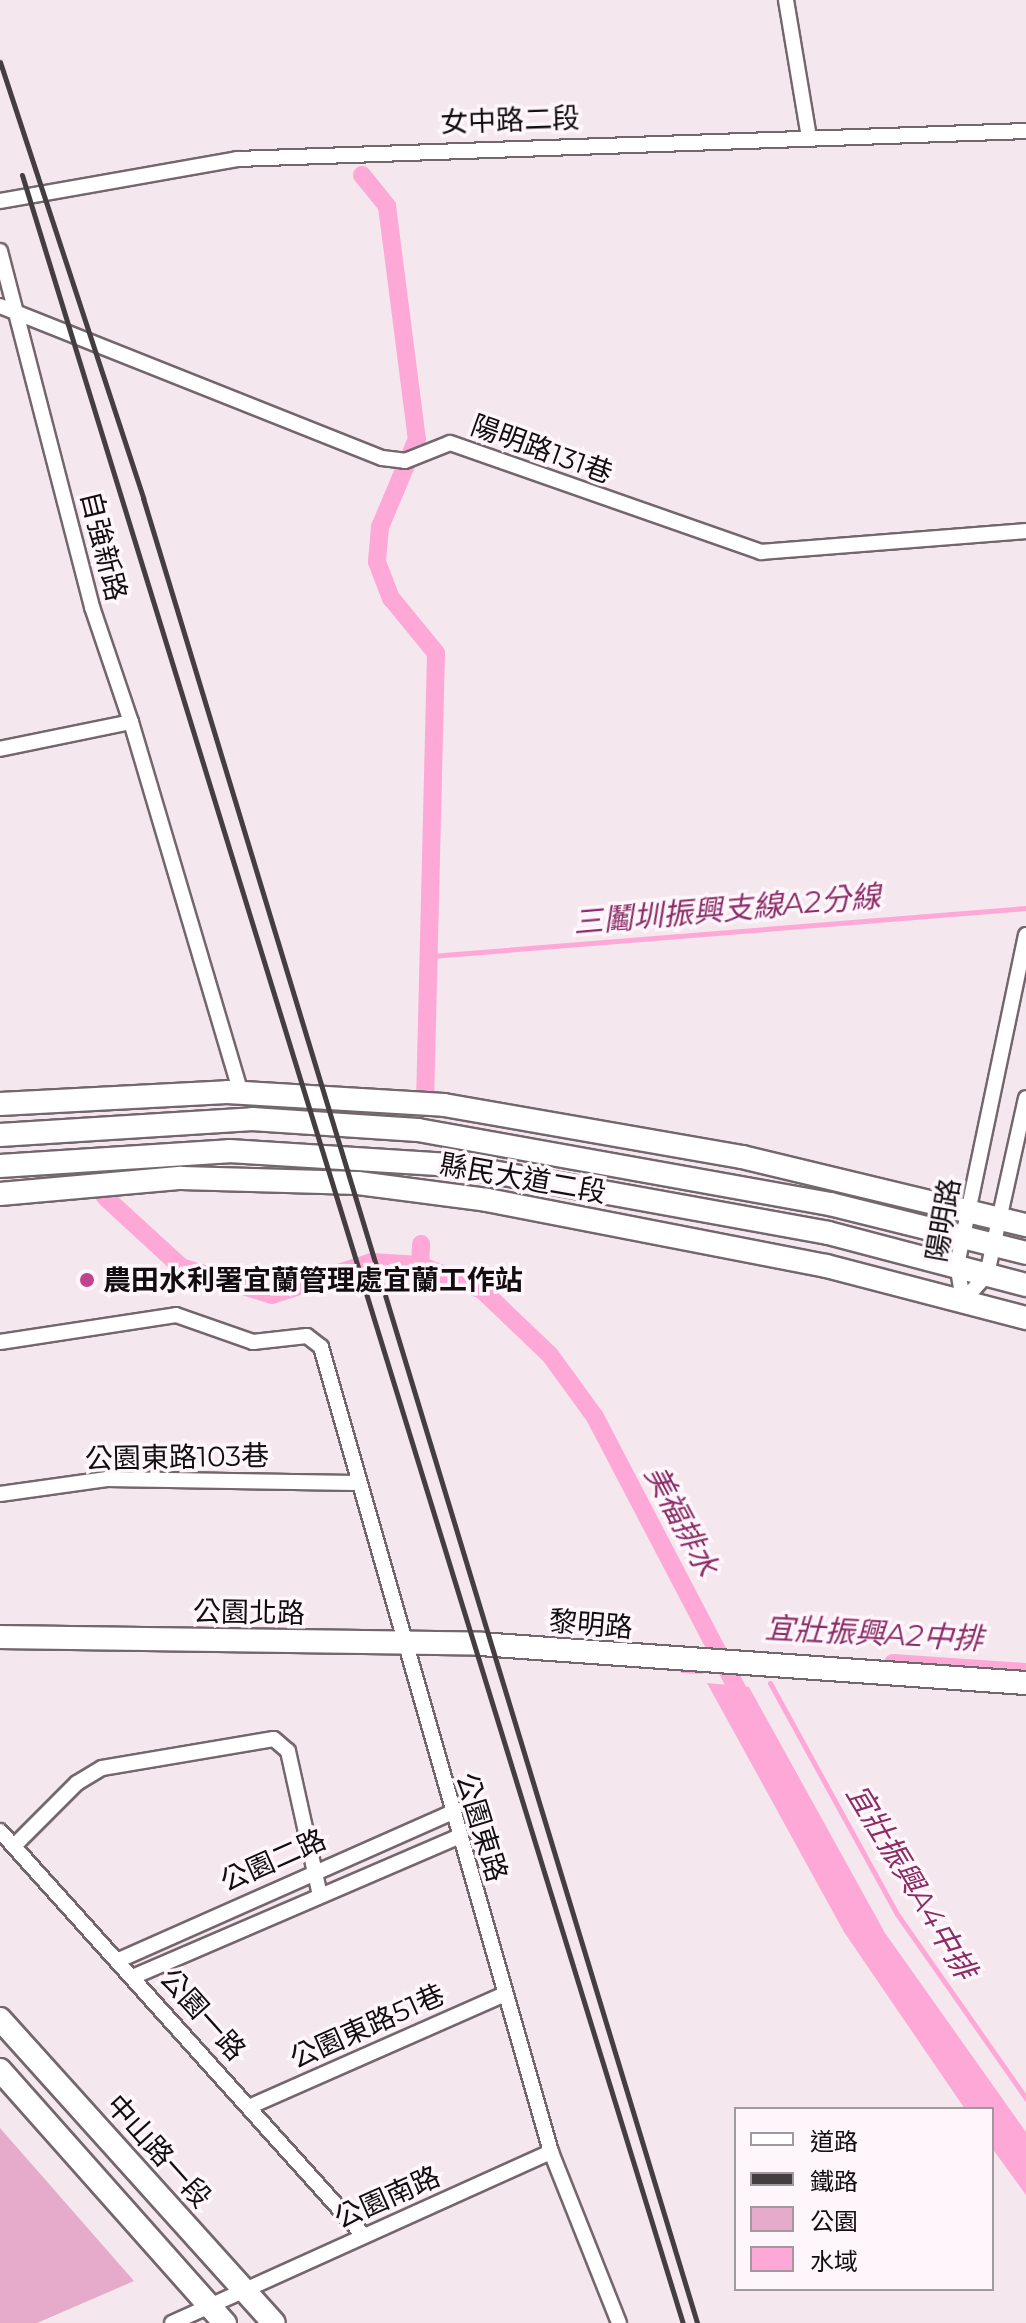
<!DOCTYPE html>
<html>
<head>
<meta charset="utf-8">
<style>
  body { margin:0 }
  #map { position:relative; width:1026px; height:2323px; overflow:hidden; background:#f5e7ee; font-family:Montserrat,"Noto Sans TC",sans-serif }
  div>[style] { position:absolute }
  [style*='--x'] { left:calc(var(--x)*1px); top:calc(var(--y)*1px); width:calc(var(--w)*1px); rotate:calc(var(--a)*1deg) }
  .green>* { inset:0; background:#e6aaca }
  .water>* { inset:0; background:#fda8d6 }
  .stream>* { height:5px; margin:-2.5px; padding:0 2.5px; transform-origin:2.5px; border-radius:2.5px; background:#fda8d6 }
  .canal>* { height:18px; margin:-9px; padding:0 9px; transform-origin:9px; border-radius:9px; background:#fda8d6 }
  .roads { filter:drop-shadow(2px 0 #73676d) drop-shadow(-2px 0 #73676d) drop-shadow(0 2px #73676d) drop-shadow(0 -2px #73676d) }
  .street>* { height:14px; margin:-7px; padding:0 7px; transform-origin:7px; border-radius:7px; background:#fff }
  .secondary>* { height:22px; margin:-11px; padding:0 11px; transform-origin:11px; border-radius:11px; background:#fff }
  .rail>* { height:5px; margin:-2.5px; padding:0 2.5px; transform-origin:2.5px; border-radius:2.5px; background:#443e41 }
  .dots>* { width:22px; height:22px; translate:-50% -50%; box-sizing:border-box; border:4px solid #fff6fb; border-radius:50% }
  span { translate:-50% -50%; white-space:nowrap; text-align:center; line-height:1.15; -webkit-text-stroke:7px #fff6fb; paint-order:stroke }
  .street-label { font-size:28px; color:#120e10 }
  .poi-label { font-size:28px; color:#120e10; font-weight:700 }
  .left { translate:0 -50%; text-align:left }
  .water-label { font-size:30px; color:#8b2c67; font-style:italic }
  .legend { position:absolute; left:734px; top:2107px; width:260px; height:184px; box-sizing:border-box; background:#fff6fb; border:2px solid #a0999d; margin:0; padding:10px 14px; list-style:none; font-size:24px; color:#120e10 }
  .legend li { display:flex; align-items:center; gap:16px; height:40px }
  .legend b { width:40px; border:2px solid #a0999d }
</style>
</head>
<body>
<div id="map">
  <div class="green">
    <i style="clip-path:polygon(0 2128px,134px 2281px,37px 2323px,0 2323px)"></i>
  </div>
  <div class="water">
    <i style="clip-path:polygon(707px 1683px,749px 1687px,885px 1933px,1026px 2132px,1026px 2195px,992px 2148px,992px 2109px,965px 2109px,844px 1932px)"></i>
  </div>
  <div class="stream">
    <i style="--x:431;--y:956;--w:597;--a:-4.61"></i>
    <i style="--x:682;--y:1670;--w:19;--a:3"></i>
    <i style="--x:770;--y:1683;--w:264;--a:61.2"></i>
    <i style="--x:897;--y:1914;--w:225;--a:55"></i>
  </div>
  <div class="canal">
    <i style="--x:362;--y:175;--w:40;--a:51"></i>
    <i style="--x:387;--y:206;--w:235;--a:82.7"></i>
    <i style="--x:417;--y:439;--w:95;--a:112.8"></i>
    <i style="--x:380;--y:527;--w:35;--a:95"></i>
    <i style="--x:377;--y:562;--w:39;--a:69"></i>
    <i style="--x:391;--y:598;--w:71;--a:50.7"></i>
    <i style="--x:436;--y:653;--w:441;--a:91.4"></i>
    <i style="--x:105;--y:1197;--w:103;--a:42.6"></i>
    <i style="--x:181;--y:1267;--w:95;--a:17.1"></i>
    <i style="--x:272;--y:1295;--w:105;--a:-18.3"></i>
    <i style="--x:372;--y:1262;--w:48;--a:3.6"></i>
    <i style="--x:420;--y:1265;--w:67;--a:22"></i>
    <i style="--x:482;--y:1290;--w:94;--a:43.7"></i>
    <i style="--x:550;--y:1355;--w:77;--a:54"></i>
    <i style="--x:595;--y:1417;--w:326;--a:62.4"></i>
    <i style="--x:420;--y:1265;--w:21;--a:-87"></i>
    <i style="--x:893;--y:1663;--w:133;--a:3.9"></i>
  </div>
  <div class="roads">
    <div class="street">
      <i style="--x:786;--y:0;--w:139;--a:80.5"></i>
      <i style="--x:0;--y:201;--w:241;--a:-10"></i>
      <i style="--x:237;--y:159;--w:789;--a:-2.03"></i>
      <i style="--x:0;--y:251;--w:368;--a:75.5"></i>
      <i style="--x:92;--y:607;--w:121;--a:71.3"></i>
      <i style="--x:131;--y:722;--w:134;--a:168.4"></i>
      <i style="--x:0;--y:306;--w:411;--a:21.7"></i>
      <i style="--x:382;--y:458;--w:23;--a:7"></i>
      <i style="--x:405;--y:461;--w:48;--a:-21.8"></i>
      <i style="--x:450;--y:443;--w:330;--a:19.3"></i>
      <i style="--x:761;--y:552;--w:266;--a:-4.5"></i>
      <i style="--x:131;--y:722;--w:387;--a:73.5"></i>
      <i style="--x:963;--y:1301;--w:36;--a:-99"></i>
      <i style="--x:957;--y:1265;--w:337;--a:-78.2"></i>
      <i style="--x:963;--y:1301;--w:36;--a:-48"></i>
      <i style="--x:987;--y:1274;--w:180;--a:-77.5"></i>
      <i style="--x:0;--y:1342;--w:178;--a:-8.7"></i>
      <i style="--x:176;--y:1315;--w:82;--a:19.3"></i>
      <i style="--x:253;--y:1342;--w:54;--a:-6.3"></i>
      <i style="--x:307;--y:1336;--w:18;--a:38"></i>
      <i style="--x:321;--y:1347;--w:837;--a:74.05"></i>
      <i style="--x:551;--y:2152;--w:184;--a:68.3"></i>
      <i style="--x:0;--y:1494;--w:108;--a:-8"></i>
      <i style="--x:107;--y:1479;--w:248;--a:0.9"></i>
      <i style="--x:0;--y:1831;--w:543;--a:48.06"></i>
      <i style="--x:14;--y:1846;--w:89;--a:-45"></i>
      <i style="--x:77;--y:1783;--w:29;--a:-31"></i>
      <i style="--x:102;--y:1768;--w:174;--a:-9.6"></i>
      <i style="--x:274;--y:1739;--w:18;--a:41"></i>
      <i style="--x:288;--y:1751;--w:143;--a:77.5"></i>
      <i style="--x:119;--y:1960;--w:363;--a:-23.9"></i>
      <i style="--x:135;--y:1976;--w:352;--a:-23.3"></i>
      <i style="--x:251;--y:2106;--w:278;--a:-23.8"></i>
      <i style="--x:172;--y:2323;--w:416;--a:-24.3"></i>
    </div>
    <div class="secondary">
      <i style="--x:0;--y:1104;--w:227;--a:-3"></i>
      <i style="--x:227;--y:1092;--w:217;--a:3.4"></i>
      <i style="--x:444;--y:1105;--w:303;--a:9.9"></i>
      <i style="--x:742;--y:1157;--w:292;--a:13.5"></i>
      <i style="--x:0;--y:1135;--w:253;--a:-3.6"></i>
      <i style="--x:252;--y:1119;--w:166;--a:3.8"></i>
      <i style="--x:418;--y:1130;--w:419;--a:10.2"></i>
      <i style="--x:830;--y:1204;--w:202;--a:14"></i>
      <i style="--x:0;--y:1166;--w:229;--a:-3.7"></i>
      <i style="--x:229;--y:1151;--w:225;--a:3.6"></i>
      <i style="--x:454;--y:1165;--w:380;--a:10.3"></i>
      <i style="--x:828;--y:1233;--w:205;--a:14.7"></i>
      <i style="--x:0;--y:1194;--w:182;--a:-5.1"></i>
      <i style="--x:181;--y:1178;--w:177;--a:1.6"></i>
      <i style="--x:358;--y:1183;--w:130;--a:7.5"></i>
      <i style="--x:487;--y:1200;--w:345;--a:11"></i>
      <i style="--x:826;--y:1266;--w:207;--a:14.6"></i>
      <i style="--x:0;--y:1637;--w:480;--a:0.8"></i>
      <i style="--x:480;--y:1644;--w:547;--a:4.09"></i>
      <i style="--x:0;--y:2019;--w:409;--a:48"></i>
      <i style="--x:0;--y:2070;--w:339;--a:48.4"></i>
    </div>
  </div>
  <div class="rail">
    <i style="--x:0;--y:62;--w:459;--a:71.8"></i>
    <i style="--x:143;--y:498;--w:1907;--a:73.11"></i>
    <i style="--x:22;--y:175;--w:2247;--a:72.9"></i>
  </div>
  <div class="dots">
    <i style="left:87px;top:1280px;background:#c14390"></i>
  </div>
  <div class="street-label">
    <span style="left:510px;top:120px;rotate:-2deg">女中路二段</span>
    <span style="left:542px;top:449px;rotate:20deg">陽明路131巷</span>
    <span style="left:104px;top:546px;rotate:76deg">自強新路</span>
    <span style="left:523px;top:1178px;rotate:10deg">縣民大道二段</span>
    <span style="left:943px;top:1220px;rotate:-80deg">陽明路</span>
    <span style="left:177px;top:1457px;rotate:-1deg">公園東路103巷</span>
    <span style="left:249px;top:1612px;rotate:1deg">公園北路</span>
    <span style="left:591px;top:1624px;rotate:5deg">黎明路</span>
    <span style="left:482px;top:1827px;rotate:73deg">公園東路</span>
    <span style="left:273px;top:1860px;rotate:-24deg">公園二路</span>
    <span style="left:203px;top:2014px;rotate:48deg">公園一路</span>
    <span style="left:367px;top:2026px;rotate:-24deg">公園東路51巷</span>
    <span style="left:159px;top:2151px;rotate:48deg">中山路一段</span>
    <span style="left:387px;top:2197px;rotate:-24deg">公園南路</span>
  </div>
  <div class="poi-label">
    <span class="left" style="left:103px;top:1280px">農田水利署宜蘭管理處宜蘭工作站</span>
  </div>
  <div class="water-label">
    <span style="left:727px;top:910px;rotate:-5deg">三鬮圳振興支線A2分線</span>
    <span style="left:681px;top:1521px;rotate:62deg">美福排水</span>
    <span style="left:874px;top:1634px;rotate:3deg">宜壯振興A2中排</span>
    <span style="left:911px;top:1882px;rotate:59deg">宜壯振興A4中排</span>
  </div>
  <ul class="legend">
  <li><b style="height:10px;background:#fff"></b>道路</li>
  <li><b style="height:10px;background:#443e41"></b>鐵路</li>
  <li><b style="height:22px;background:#e6aaca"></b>公園</li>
  <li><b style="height:22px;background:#fda8d6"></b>水域</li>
  </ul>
</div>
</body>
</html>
